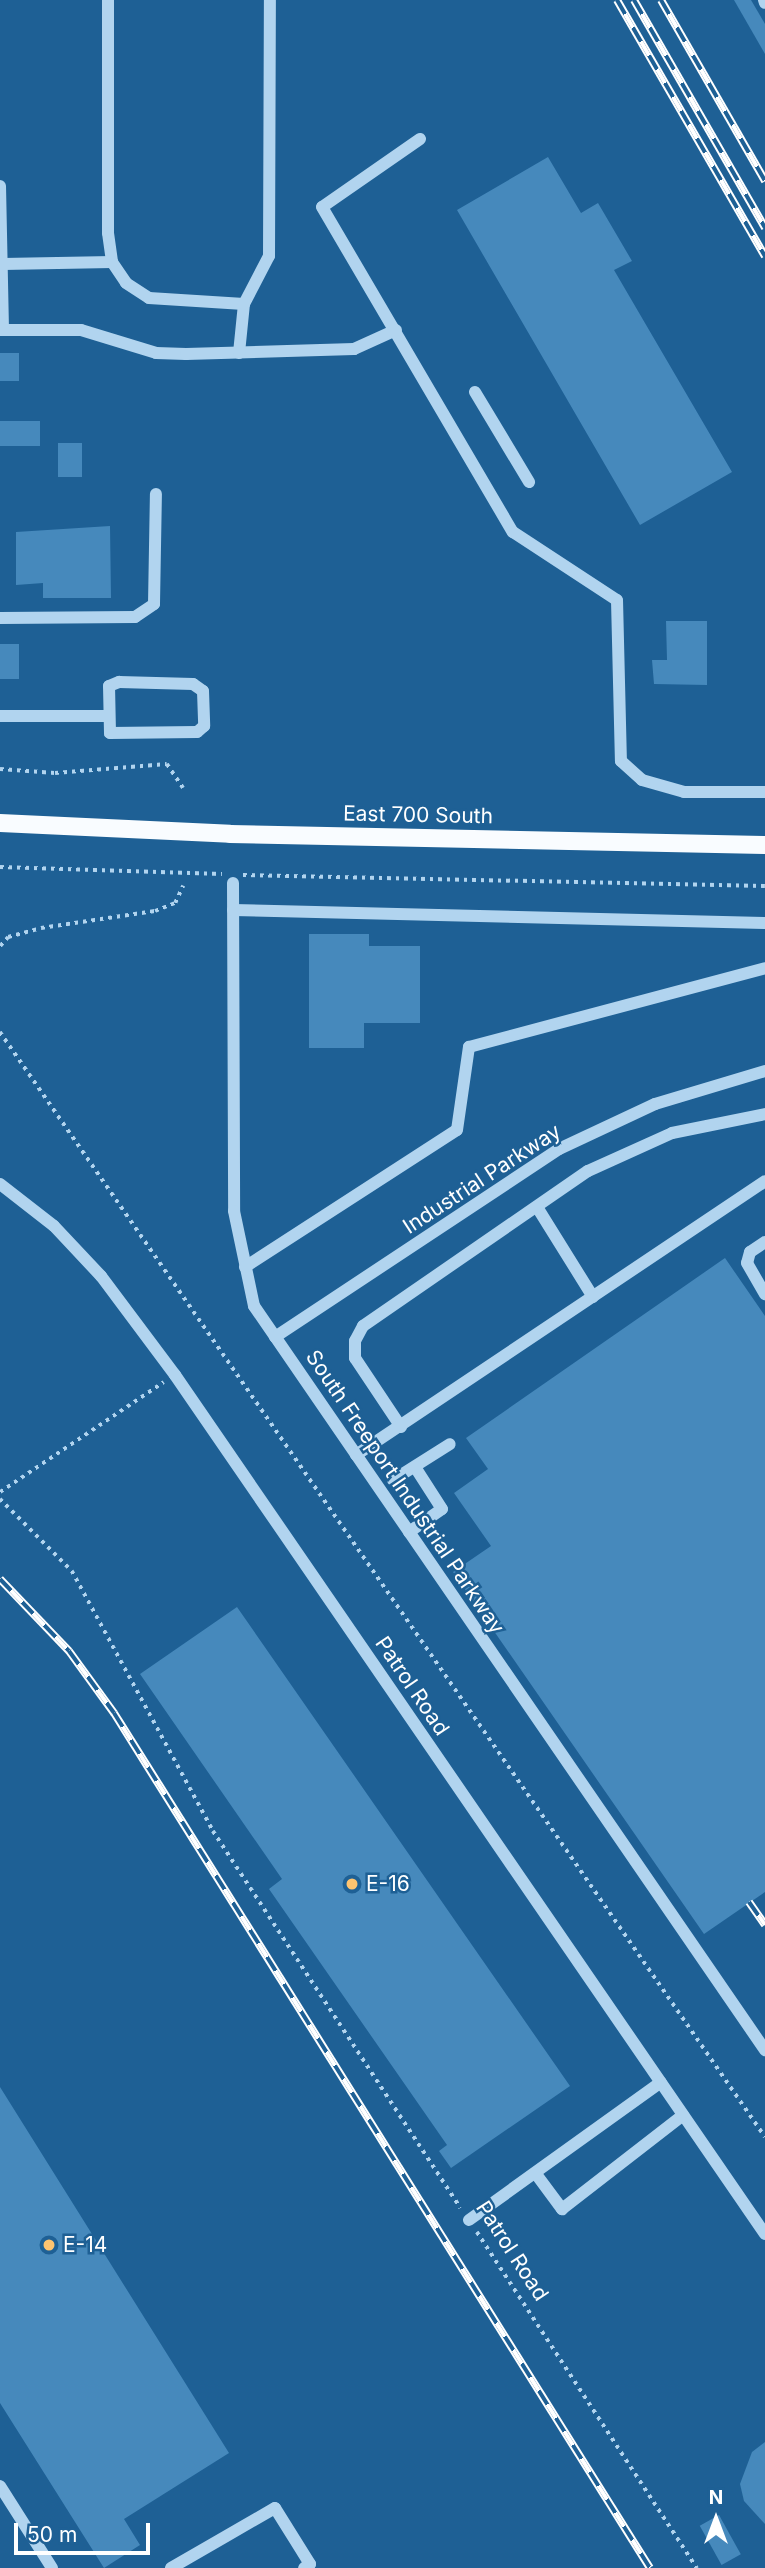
<!DOCTYPE html>
<html>
<head>
<meta charset="utf-8">
<style>
  body { margin:0 }
  #map { position:relative; width:765px; height:2568px; overflow:hidden; background:#1e6095; font-family:Inter,sans-serif }
  div>[style] { position:absolute }
  [style*='--x'] { left:calc(var(--x)*1px); top:calc(var(--y)*1px); width:calc(var(--w)*1px); rotate:calc(var(--a)*1deg) }
  .building>* { inset:0; background:#4689bc; transform-origin:0 0 }
  .path>* { height:3.5px; margin-top:-1.75px; transform-origin:0; background:repeating-linear-gradient(90deg,#b1d4ef 0 3.5px,transparent 0 8.5px) }
  .minor>* { height:12px; margin:-6px; padding:0 6px; transform-origin:6px; border-radius:6px; background:#b1d4ef }
  .major>* { height:18px; margin:-9px; padding:0 9px; transform-origin:9px; border-radius:9px; background:#f9fcff }
  .rail>* { height:8px; margin-top:-4px; transform-origin:0; background:repeating-linear-gradient(90deg,#1e6095 0 16px,#fff 0 32px); box-sizing:border-box; border-block:2px solid #fff }
  .dots>* { width:19px; height:19px; translate:-50% -50%; box-sizing:border-box; border:4px solid #1e6095; border-radius:50% }
  span { translate:-50% -50%; white-space:nowrap; text-align:center; line-height:1.15; -webkit-text-stroke:5px #1e6095; paint-order:stroke }
  .street-label { font-size:21px; color:#fff }
  .poi-label { font-size:21px; color:#fff }
  .left { translate:0 -50%; text-align:left }
  .north { position:absolute; left:681px; top:2484px; width:70px; height:70px; -webkit-text-stroke:5px #1e6095; paint-order:stroke; rotate:0deg; font-size:19px; font-weight:700; line-height:28px; text-align:center; color:#fff }
  .north::after { content:''; display:block; margin:auto; width:24px; height:32px; background:#fff; clip-path:polygon(50% 0,100% 100%,50% 72%,0 100%) }
  .scale { position:absolute; left:14px; top:2523px; width:136px; height:32px; box-sizing:border-box; border:4px solid #fff; border-top:0; padding-left:9px; font-size:21px; line-height:24px; white-space:nowrap; color:#fff; -webkit-text-stroke:5px #1e6095; paint-order:stroke }
</style>
</head>
<body>
<div id="map">
  <div class="building">
    <i style="clip-path:polygon(734px 0,751px 0,765px 24px,765px 54px)"></i>
    <i style="clip-path:polygon(548px 157px,581px 213px,598px 203px,632px 261px,614px 270px,732px 472px,640px 525px,457px 210px)"></i>
    <i style="left:0;top:353px;width:19px;height:28px"></i>
    <i style="left:0;top:421px;width:40px;height:25px"></i>
    <i style="left:58px;top:443px;width:24px;height:34px"></i>
    <i style="clip-path:polygon(110px 526px,111px 598px,43px 598px,43px 583px,16px 585px,16px 532px)"></i>
    <i style="clip-path:polygon(666px 621px,707px 621px,707px 685px,654px 684px,652px 660px,667px 660px)"></i>
    <i style="left:0;top:644px;width:19px;height:35px"></i>
    <i style="clip-path:polygon(309px 934px,369px 934px,369px 946px,420px 946px,420px 1023px,364px 1023px,364px 1048px,309px 1048px)"></i>
    <i style="clip-path:polygon(725px 1258px,765px 1316px,765px 1892px,704px 1934px,453px 1572px,491px 1546px,454px 1493px,488px 1469px,466px 1438px)"></i>
    <i style="clip-path:polygon(237px 1607px,570px 2086px,451px 2168px,439px 2151px,447px 2145px,269px 1889px,282px 1879px,140px 1674px)"></i>
    <i style="clip-path:polygon(0 2087px,229px 2453px,124px 2519px,140px 2545px,104px 2568px,0 2403px)"></i>
    <i style="clip-path:polygon(765px 2442px,765px 2524px,744px 2501px,740px 2484px,752px 2452px)"></i>
    <i style="left:719px;top:2515px;width:45px;height:22px;rotate:61deg"></i>
  </div>
  <div class="path">
    <i style="--x:0;--y:769;--w:55;--a:4.2"></i>
    <i style="--x:55;--y:773;--w:112;--a:-4.6"></i>
    <i style="--x:167;--y:764;--w:29;--a:56"></i>
    <i style="--x:0;--y:867;--w:222;--a:1.8"></i>
    <i style="--x:243;--y:875;--w:522;--a:1.21"></i>
    <i style="--x:0;--y:946;--w:12;--a:-48"></i>
    <i style="--x:8;--y:937;--w:34;--a:-15"></i>
    <i style="--x:41;--y:928;--w:115;--a:-8.5"></i>
    <i style="--x:155;--y:911;--w:22;--a:-22"></i>
    <i style="--x:175;--y:903;--w:19;--a:-65"></i>
    <i style="--x:0;--y:1032;--w:1344;--a:55.3"></i>
    <i style="--x:0;--y:1492;--w:197;--a:-33.9"></i>
    <i style="--x:0;--y:1499;--w:102;--a:45"></i>
    <i style="--x:72;--y:1571;--w:296;--a:61.5"></i>
    <i style="--x:213;--y:1831;--w:451;--a:56.7"></i>
    <i style="--x:477;--y:2232;--w:402;--a:56.8"></i>
  </div>
  <div class="minor">
    <i style="--x:108;--y:0;--w:233;--a:90"></i>
    <i style="--x:108;--y:233;--w:29;--a:82"></i>
    <i style="--x:112;--y:262;--w:25;--a:56"></i>
    <i style="--x:126;--y:283;--w:27;--a:33"></i>
    <i style="--x:149;--y:298;--w:95;--a:3.6"></i>
    <i style="--x:764;--y:0;--w:3;--a:72"></i>
    <i style="--x:420;--y:139;--w:119;--a:145.2"></i>
    <i style="--x:322;--y:207;--w:377;--a:59.6"></i>
    <i style="--x:513;--y:532;--w:124;--a:33.2"></i>
    <i style="--x:617;--y:600;--w:161;--a:88.6"></i>
    <i style="--x:621;--y:761;--w:28;--a:42"></i>
    <i style="--x:642;--y:780;--w:44;--a:15.9"></i>
    <i style="--x:684;--y:792;--w:81;--a:0"></i>
    <i style="--x:0;--y:186;--w:144;--a:88.8"></i>
    <i style="--x:3;--y:264;--w:109;--a:-1.1"></i>
    <i style="--x:0;--y:330;--w:81;--a:0"></i>
    <i style="--x:81;--y:330;--w:78;--a:17"></i>
    <i style="--x:156;--y:353;--w:30;--a:2"></i>
    <i style="--x:186;--y:354;--w:168;--a:-1.7"></i>
    <i style="--x:354;--y:349;--w:46;--a:-24.3"></i>
    <i style="--x:239;--y:353;--w:49;--a:-84.2"></i>
    <i style="--x:244;--y:304;--w:54;--a:-62.5"></i>
    <i style="--x:269;--y:256;--w:256;--a:-89.8"></i>
    <i style="--x:475;--y:392;--w:105;--a:59"></i>
    <i style="--x:0;--y:618;--w:135;--a:-0.4"></i>
    <i style="--x:135;--y:617;--w:23;--a:-34"></i>
    <i style="--x:154;--y:604;--w:110;--a:-89"></i>
    <i style="--x:119;--y:682;--w:74;--a:1.5"></i>
    <i style="--x:193;--y:684;--w:12;--a:35"></i>
    <i style="--x:203;--y:691;--w:35;--a:88"></i>
    <i style="--x:204;--y:726;--w:9;--a:139"></i>
    <i style="--x:197;--y:732;--w:87;--a:179.3"></i>
    <i style="--x:110;--y:733;--w:47;--a:-91.2"></i>
    <i style="--x:109;--y:686;--w:11;--a:-22"></i>
    <i style="--x:0;--y:716;--w:109;--a:0"></i>
    <i style="--x:233;--y:883;--w:328;--a:89.8"></i>
    <i style="--x:234;--y:1211;--w:97;--a:78.1"></i>
    <i style="--x:254;--y:1306;--w:903;--a:55.52"></i>
    <i style="--x:233;--y:910;--w:532;--a:1.4"></i>
    <i style="--x:0;--y:1184;--w:68;--a:37.9"></i>
    <i style="--x:54;--y:1226;--w:69;--a:46.8"></i>
    <i style="--x:101;--y:1276;--w:124;--a:53.2"></i>
    <i style="--x:175;--y:1375;--w:1042;--a:55.52"></i>
    <i style="--x:537;--y:1207;--w:106;--a:58.1"></i>
    <i style="--x:765;--y:1242;--w:18;--a:146"></i>
    <i style="--x:750;--y:1252;--w:11;--a:105"></i>
    <i style="--x:747;--y:1263;--w:36;--a:60"></i>
    <i style="--x:245;--y:1267;--w:252;--a:-32.9"></i>
    <i style="--x:457;--y:1130;--w:84;--a:-81.8"></i>
    <i style="--x:469;--y:1047;--w:306;--a:-14.9"></i>
    <i style="--x:275;--y:1337;--w:341;--a:-33.5"></i>
    <i style="--x:559;--y:1149;--w:106;--a:-25.1"></i>
    <i style="--x:655;--y:1104;--w:115;--a:-16.7"></i>
    <i style="--x:401;--y:1427;--w:83;--a:-123.7"></i>
    <i style="--x:355;--y:1358;--w:17;--a:-90"></i>
    <i style="--x:355;--y:1341;--w:17;--a:-62"></i>
    <i style="--x:363;--y:1326;--w:273;--a:-34.6"></i>
    <i style="--x:588;--y:1171;--w:92;--a:-24.3"></i>
    <i style="--x:672;--y:1133;--w:95;--a:-11.5"></i>
    <i style="--x:356;--y:1455;--w:492;--a:-33.8"></i>
    <i style="--x:393;--y:1480;--w:67;--a:-32.3"></i>
    <i style="--x:409;--y:1532;--w:40;--a:-34.9"></i>
    <i style="--x:442;--y:1509;--w:50;--a:-122.7"></i>
    <i style="--x:536;--y:2174;--w:44;--a:53.4"></i>
    <i style="--x:562;--y:2209;--w:153;--a:-37.8"></i>
    <i style="--x:469;--y:2220;--w:236;--a:-35.7"></i>
    <i style="--x:0;--y:2486;--w:97;--a:57.6"></i>
    <i style="--x:171;--y:2568;--w:120;--a:-30"></i>
    <i style="--x:275;--y:2508;--w:66;--a:58"></i>
    <i style="--x:310;--y:2564;--w:7;--a:146"></i>
  </div>
  <div class="major">
    <i style="--x:0;--y:823;--w:230;--a:2.7"></i>
    <i style="--x:230;--y:834;--w:535;--a:1.18"></i>
  </div>
  <div class="rail">
    <i style="--x:617;--y:0;--w:296;--a:60"></i>
    <i style="--x:634;--y:0;--w:263;--a:60.1"></i>
    <i style="--x:661;--y:0;--w:209;--a:60.1"></i>
    <i style="--x:0;--y:1579;--w:100;--a:46.2"></i>
    <i style="--x:69;--y:1651;--w:77;--a:54"></i>
    <i style="--x:114;--y:1713;--w:1009;--a:57.92"></i>
    <i style="--x:749;--y:1902;--w:28;--a:55"></i>
  </div>
  <div class="dots">
    <i style="left:352px;top:1884px;background:#fec470"></i>
    <i style="left:49px;top:2245px;background:#fec470"></i>
  </div>
  <div class="street-label">
    <span style="left:418px;top:815px;rotate:1deg">East 700 South</span>
    <span style="left:482px;top:1179px;rotate:-33deg">Industrial Parkway</span>
    <span style="left:405px;top:1492px;rotate:56deg">South Freeport Industrial Parkway</span>
    <span style="left:412px;top:1686px;rotate:56deg">Patrol Road</span>
    <span style="left:512px;top:2251px;rotate:57deg">Patrol Road</span>
  </div>
  <div class="poi-label">
    <span class="left" style="left:366px;top:1884px">E-16</span>
    <span class="left" style="left:63px;top:2245px">E-14</span>
  </div>
  <div class="north">N</div>
  <div class="scale">50 m</div>
</div>
</body>
</html>
